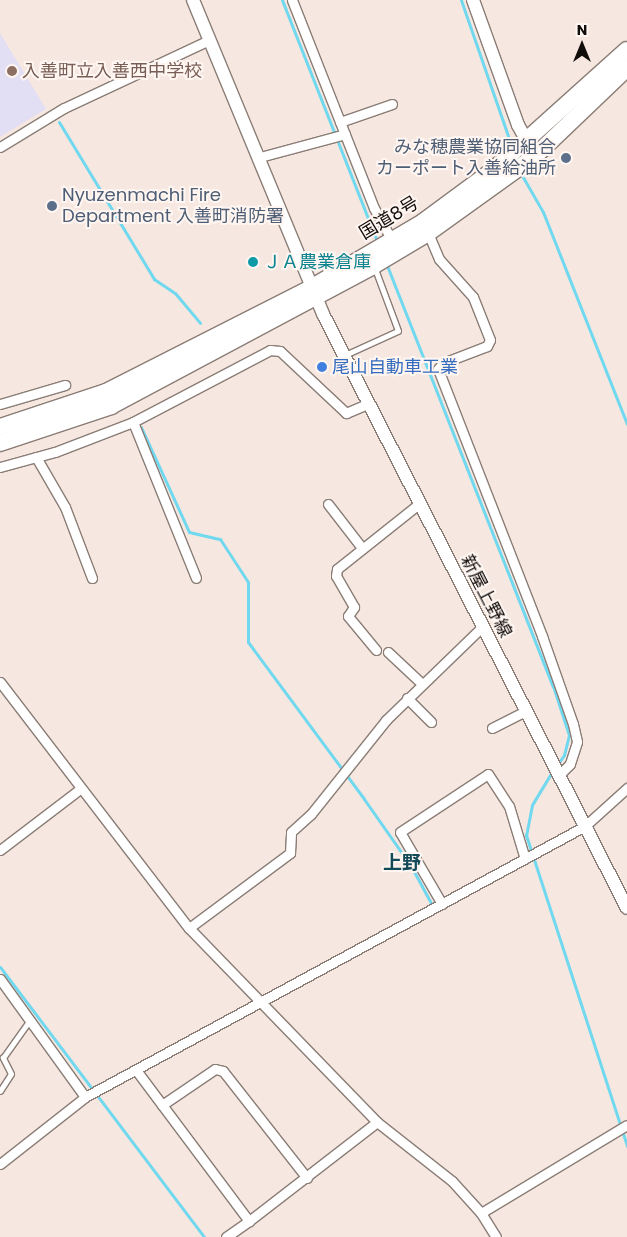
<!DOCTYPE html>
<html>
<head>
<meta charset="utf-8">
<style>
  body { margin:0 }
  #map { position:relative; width:627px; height:1237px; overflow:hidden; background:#f6e8e0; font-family:Poppins,"Noto Sans JP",sans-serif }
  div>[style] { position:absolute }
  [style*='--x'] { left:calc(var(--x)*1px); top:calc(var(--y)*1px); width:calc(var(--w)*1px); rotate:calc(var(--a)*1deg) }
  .education>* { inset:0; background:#e2def4 }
  .stream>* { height:3px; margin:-1.5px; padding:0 1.5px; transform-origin:1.5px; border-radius:1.5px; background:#70d8ef }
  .roads { filter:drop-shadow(1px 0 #8a7d76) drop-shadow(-1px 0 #8a7d76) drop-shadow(0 1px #8a7d76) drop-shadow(0 -1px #8a7d76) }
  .lane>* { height:4.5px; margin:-2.25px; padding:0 2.25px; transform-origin:2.25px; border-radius:2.25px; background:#fff }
  .street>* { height:9px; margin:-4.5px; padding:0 4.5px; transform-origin:4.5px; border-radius:4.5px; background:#fff }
  .secondary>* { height:12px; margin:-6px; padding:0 6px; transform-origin:6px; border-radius:6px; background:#fff }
  .highway>* { height:16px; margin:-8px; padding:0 8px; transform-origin:8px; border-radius:8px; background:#fff }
  .dots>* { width:14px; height:14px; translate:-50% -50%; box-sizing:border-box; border:2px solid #fff6f2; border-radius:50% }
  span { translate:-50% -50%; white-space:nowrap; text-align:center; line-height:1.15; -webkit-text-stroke:4px #fff6f2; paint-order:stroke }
  .education-label { font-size:18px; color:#785e54 }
  .left { translate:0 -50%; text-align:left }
  .service-label { font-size:18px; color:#4e5e75 }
  .right { translate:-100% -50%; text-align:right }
  .street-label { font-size:18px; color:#110d0a }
  .culture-label { font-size:18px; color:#0d838f }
  .shop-label { font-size:18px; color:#366cbe }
  .neighbourhood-label { font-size:19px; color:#134a58; font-weight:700 }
  .north { position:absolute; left:557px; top:20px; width:50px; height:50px; -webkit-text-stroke:4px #fff6f2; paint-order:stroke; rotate:0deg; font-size:14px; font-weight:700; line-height:20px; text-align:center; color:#110d0a }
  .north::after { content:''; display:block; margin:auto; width:18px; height:22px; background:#110d0a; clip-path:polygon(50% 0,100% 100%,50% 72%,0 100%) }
</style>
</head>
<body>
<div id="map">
  <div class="education">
    <i style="clip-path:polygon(0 33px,46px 109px,0 137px)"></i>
  </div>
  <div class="stream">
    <i style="--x:282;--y:0;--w:262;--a:68.5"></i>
    <i style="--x:461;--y:0;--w:156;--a:70.9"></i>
    <i style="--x:59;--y:122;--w:184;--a:58.8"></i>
    <i style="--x:154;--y:279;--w:25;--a:34"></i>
    <i style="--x:175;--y:293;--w:39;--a:50"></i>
    <i style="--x:520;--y:172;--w:46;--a:60.1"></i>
    <i style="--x:543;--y:212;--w:228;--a:68.4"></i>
    <i style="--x:386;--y:263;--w:455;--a:68.5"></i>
    <i style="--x:553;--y:686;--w:52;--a:71.9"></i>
    <i style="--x:569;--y:735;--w:21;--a:104"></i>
    <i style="--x:564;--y:755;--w:12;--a:125"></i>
    <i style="--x:141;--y:427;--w:115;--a:65.4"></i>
    <i style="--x:189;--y:532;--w:32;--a:13"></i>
    <i style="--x:220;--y:539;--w:51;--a:56.9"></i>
    <i style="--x:248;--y:582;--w:60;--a:90"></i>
    <i style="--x:248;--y:642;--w:195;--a:53.5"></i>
    <i style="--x:364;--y:799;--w:82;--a:55"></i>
    <i style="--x:411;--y:866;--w:42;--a:61.6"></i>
    <i style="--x:553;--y:770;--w:41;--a:121"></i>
    <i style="--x:532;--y:805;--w:31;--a:101"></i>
    <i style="--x:526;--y:835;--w:327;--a:72"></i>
    <i style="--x:0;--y:967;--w:338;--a:52.9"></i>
  </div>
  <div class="roads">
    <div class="lane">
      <i style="--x:345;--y:355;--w:58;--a:-24.4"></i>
      <i style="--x:398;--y:331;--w:66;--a:-110.4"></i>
      <i style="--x:0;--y:1091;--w:20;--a:-57"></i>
      <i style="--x:11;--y:1074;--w:18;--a:-117"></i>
      <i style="--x:3;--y:1058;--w:47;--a:-54.6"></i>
    </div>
    <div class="street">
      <i style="--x:292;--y:0;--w:224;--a:68.5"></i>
      <i style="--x:374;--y:208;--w:39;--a:61"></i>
      <i style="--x:340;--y:122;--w:55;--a:-19.1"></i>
      <i style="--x:0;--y:147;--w:75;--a:-31.4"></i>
      <i style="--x:64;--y:108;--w:160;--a:-25.1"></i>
      <i style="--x:260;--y:157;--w:88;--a:-15.1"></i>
      <i style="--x:428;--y:233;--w:28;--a:67"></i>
      <i style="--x:439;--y:259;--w:51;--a:48.2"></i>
      <i style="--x:473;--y:297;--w:46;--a:68.4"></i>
      <i style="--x:490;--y:340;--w:7;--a:117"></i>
      <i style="--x:487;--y:346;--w:47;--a:158.9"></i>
      <i style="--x:443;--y:363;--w:8;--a:130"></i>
      <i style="--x:438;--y:369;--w:287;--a:68.7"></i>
      <i style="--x:542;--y:636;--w:93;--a:70.6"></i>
      <i style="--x:573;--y:724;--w:18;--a:77"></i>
      <i style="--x:577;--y:742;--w:23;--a:108"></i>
      <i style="--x:570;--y:764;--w:14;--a:135"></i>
      <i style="--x:0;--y:404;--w:68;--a:-16.3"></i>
      <i style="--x:133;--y:422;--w:168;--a:68"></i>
      <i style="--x:36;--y:457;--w:58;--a:59.9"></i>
      <i style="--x:65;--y:507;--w:76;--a:69.2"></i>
      <i style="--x:0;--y:467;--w:57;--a:-15.3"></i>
      <i style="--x:55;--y:452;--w:84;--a:-21"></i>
      <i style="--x:133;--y:422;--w:155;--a:-27.7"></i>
      <i style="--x:270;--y:350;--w:10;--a:6"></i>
      <i style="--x:280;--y:351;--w:91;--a:43.2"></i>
      <i style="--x:346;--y:413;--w:23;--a:-23"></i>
      <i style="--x:328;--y:504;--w:56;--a:52.3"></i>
      <i style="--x:376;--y:650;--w:44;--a:-129.5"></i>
      <i style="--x:348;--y:616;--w:11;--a:-56"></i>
      <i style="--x:354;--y:607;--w:36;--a:-120"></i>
      <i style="--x:336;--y:576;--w:7;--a:-82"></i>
      <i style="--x:337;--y:569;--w:106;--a:-38.5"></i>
      <i style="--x:388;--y:652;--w:45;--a:43.2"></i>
      <i style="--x:0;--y:682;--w:310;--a:52.5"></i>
      <i style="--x:189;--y:928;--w:270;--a:45.9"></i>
      <i style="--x:377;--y:1122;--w:95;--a:38.2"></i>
      <i style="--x:452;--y:1181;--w:43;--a:47.8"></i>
      <i style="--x:481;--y:1213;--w:28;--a:58"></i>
      <i style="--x:407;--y:698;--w:34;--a:45"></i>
      <i style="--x:492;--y:728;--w:37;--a:-27"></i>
      <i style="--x:0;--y:850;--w:101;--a:-37.3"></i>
      <i style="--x:442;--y:904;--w:83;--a:-120.3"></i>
      <i style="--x:400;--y:832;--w:105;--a:-33.4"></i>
      <i style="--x:488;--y:774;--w:38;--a:57"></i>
      <i style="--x:509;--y:806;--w:55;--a:73.2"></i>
      <i style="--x:189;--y:928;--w:126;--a:-36.6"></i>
      <i style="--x:290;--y:853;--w:21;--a:-87"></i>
      <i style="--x:291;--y:832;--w:27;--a:-42"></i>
      <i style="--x:311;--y:814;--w:120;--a:-51.4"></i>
      <i style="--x:386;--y:720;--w:134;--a:-44.1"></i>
      <i style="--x:0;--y:979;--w:145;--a:54.2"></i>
      <i style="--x:136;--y:1070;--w:189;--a:53.2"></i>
      <i style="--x:249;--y:1221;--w:162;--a:-37.7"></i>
      <i style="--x:162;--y:1105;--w:64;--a:-34.2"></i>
      <i style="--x:215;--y:1069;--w:8;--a:14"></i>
      <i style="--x:223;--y:1071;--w:136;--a:51.9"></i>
      <i style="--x:0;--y:1164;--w:108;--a:-38.2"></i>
      <i style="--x:85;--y:1097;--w:569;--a:-28.46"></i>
      <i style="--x:585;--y:826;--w:57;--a:-42.1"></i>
      <i style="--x:481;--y:1213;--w:170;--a:-31.1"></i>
      <i style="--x:226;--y:1237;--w:28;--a:-35"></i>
    </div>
    <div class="secondary">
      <i style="--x:193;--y:0;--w:340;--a:67.5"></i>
      <i style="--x:323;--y:314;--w:667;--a:62.9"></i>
      <i style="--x:473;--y:0;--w:133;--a:70.2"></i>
      <i style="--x:518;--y:125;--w:25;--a:61"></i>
    </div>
    <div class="highway">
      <i style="--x:0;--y:427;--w:112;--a:-18.3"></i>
      <i style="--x:106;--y:392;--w:230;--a:-26.9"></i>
      <i style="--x:311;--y:288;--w:130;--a:-30.5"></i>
      <i style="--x:423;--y:222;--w:86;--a:-36.5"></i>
      <i style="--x:492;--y:171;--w:181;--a:-41.9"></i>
      <i style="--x:0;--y:443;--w:117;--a:-18.4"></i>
      <i style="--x:111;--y:406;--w:297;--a:-28.1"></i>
      <i style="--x:373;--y:266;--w:64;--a:-31"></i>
      <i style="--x:428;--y:233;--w:132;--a:-35.7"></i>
      <i style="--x:535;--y:156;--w:127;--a:-43.7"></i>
    </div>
  </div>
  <div class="dots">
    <i style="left:12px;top:71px;background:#8d6e63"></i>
    <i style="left:566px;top:158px;background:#5c6f8a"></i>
    <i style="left:52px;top:206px;background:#5c6f8a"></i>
    <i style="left:253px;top:262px;background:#0f9aa8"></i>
    <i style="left:322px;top:367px;background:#3f7fe0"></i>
  </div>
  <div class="education-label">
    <span class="left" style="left:22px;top:71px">入善町立入善西中学校</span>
  </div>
  <div class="service-label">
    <span class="right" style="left:556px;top:158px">みな穂農業協同組合<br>カーポート入善給油所</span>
    <span class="left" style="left:62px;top:206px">Nyuzenmachi Fire<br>Department 入善町消防署</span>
  </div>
  <div class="street-label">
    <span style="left:389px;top:218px;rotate:-31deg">国道8号</span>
    <span style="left:486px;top:596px;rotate:63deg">新屋上野線</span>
  </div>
  <div class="culture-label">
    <span class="left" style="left:263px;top:262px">ＪＡ農業倉庫</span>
  </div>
  <div class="shop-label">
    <span class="left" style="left:332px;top:367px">尾山自動車工業</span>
  </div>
  <div class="neighbourhood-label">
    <span style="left:402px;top:863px">上野</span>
  </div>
  <div class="north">N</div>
</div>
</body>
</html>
